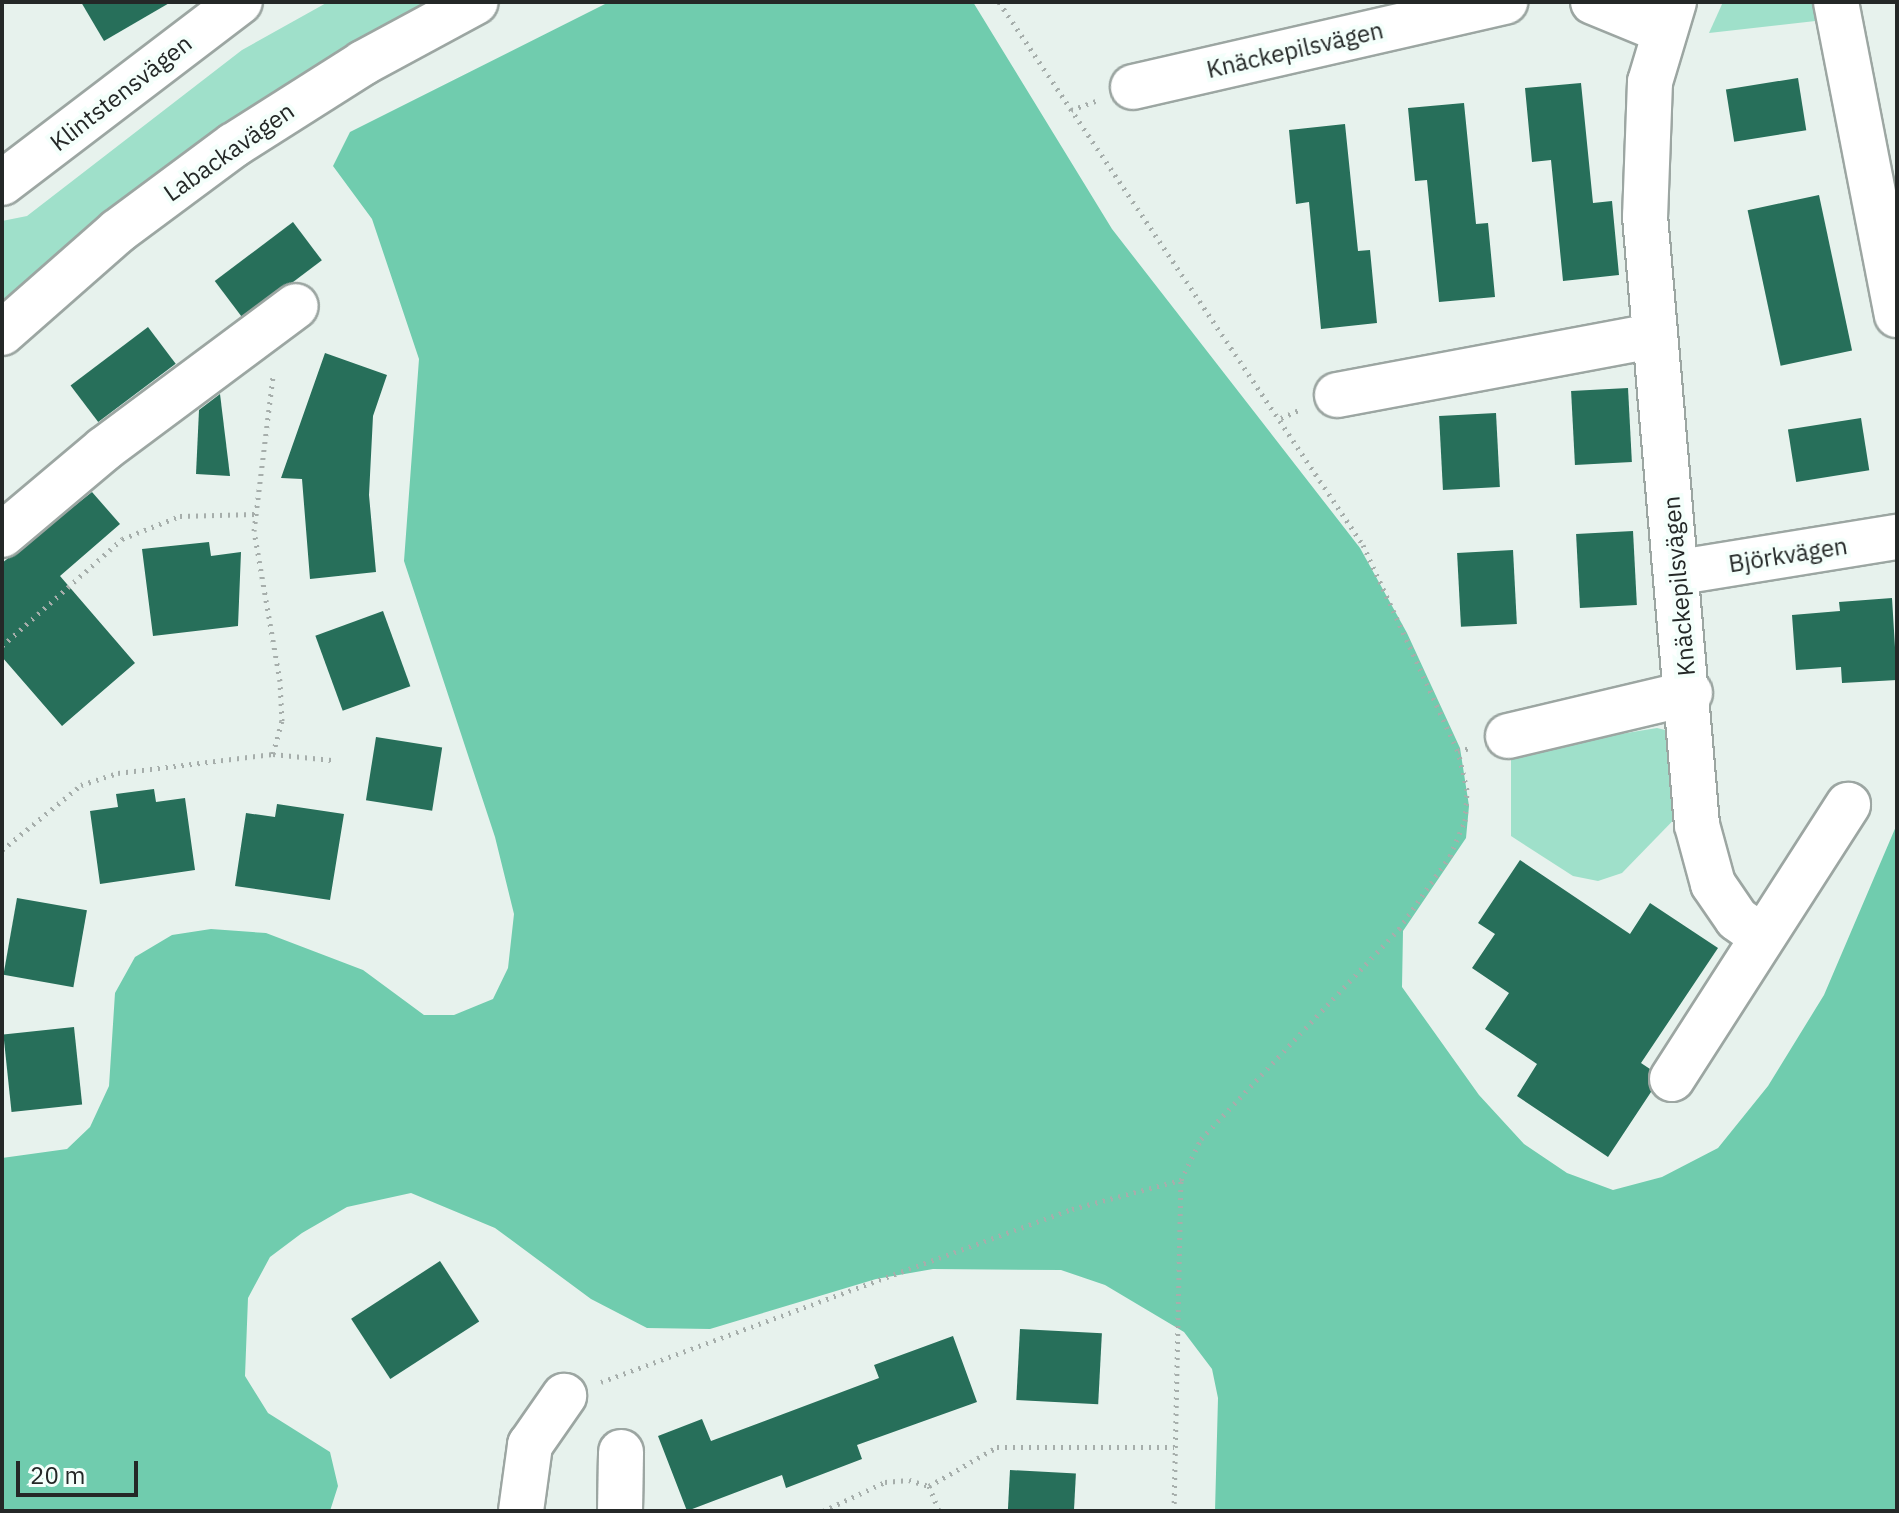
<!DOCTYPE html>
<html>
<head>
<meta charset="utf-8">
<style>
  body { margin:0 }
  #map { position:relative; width:1899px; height:1513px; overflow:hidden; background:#e7f2ed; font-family:"IBM Plex Sans",sans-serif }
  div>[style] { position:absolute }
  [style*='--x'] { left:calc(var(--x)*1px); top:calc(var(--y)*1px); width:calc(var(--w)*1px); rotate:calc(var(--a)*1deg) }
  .green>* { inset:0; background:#9fe0ca }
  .forest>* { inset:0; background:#70ccae }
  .building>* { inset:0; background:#276f5a; transform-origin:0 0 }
  .path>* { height:5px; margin-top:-2.5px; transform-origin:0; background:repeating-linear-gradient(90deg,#a6aeab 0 2px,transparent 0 8px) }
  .roads { filter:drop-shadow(2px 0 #9ca6a2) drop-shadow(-2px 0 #9ca6a2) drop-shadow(0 2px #9ca6a2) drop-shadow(0 -2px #9ca6a2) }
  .minor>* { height:44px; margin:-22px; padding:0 22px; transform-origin:22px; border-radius:22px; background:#fff }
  span { translate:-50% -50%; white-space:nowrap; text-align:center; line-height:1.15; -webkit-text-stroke:8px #f4fffb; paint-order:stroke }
  .street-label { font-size:24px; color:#242827 }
  .frame { position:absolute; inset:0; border:4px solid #242827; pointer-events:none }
  .scale { position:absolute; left:16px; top:1461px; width:122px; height:36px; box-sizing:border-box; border:4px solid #242827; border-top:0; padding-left:10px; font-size:24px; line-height:28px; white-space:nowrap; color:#242827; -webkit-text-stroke:6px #f4fffb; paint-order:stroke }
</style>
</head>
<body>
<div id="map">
  <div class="green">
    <i style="clip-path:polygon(328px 2px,438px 2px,2px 312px,2px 221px,27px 216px,242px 50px)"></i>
    <i style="clip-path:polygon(1723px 2px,1831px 2px,1833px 19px,1709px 33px)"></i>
    <i style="clip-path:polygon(1657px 728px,1678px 733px,1692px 801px,1622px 873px,1598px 881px,1573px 876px,1511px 836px,1511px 752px)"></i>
  </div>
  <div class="forest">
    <i style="clip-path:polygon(609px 2px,973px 2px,1112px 229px,1360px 548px,1407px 633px,1460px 748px,1469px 806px,1466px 838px,1403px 931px,1402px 987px,1479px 1095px,1524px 1144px,1567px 1173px,1613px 1190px,1662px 1177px,1718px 1148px,1768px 1086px,1824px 995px,1897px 824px,1897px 1511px,1215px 1511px,1218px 1398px,1212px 1369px,1184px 1332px,1105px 1285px,1061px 1270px,933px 1269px,876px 1279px,710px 1329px,647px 1328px,591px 1299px,495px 1228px,411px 1193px,347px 1207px,302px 1233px,270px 1257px,248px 1298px,245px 1376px,268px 1413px,330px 1452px,338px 1486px,330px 1511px,2px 1511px,2px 1158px,67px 1149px,90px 1127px,109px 1086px,115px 993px,135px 957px,172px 935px,211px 929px,266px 933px,363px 970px,424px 1015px,454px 1015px,493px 999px,508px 968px,514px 914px,495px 837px,404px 561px,419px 359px,372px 219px,333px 166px,350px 132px)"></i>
  </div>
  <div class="building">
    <i style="clip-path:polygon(81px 2px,171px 2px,104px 41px)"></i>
    <i style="left:1798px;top:78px;width:53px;height:73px;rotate:81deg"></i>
    <i style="clip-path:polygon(1581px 83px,1593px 203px,1612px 201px,1619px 275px,1563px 281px,1551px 160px,1532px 162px,1525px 88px)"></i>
    <i style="clip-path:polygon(1464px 103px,1476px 224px,1488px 223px,1495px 297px,1439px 302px,1427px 180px,1415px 181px,1408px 108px)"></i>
    <i style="clip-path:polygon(1345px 124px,1358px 251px,1370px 250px,1377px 323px,1321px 329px,1309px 202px,1296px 204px,1289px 130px)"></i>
    <i style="left:1819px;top:195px;width:159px;height:73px;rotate:78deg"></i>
    <i style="left:293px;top:222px;width:48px;height:98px;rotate:53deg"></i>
    <i style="left:148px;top:327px;width:46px;height:97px;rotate:53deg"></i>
    <i style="clip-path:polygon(325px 353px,387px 375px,373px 416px,369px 495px,376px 572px,310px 579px,302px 479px,281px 478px)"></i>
    <i style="left:1628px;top:388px;width:74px;height:57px;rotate:87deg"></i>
    <i style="clip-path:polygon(220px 394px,230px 476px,196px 474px,199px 410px)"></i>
    <i style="left:1496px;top:413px;width:74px;height:57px;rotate:87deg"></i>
    <i style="left:1861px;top:418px;width:53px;height:74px;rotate:81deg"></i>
    <i style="clip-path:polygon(92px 492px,120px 524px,60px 576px,135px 663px,62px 726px,2px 657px,2px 563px)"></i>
    <i style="left:1633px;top:531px;width:74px;height:57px;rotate:87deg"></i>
    <i style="clip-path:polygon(209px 542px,211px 556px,241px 552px,238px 626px,153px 636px,142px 549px)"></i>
    <i style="left:1513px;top:550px;width:74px;height:56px;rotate:87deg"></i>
    <i style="clip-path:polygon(1892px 598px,1897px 680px,1842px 683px,1841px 667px,1796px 670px,1792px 615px,1840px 611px,1839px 602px)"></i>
    <i style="left:383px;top:611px;width:80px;height:72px;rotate:70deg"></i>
    <i style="left:376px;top:737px;width:67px;height:64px;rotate:9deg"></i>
    <i style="clip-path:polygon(154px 789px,156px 802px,185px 798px,195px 870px,100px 884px,90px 811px,118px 807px,116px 794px)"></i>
    <i style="clip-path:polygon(277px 804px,344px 814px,330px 900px,235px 886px,246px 813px,275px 817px)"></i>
    <i style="clip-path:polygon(1520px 860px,1630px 934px,1650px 903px,1718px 948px,1641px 1063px,1650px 1069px,1651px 1092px,1608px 1157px,1517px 1096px,1537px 1064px,1485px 1029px,1509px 993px,1472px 968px,1495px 934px,1478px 923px)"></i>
    <i style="left:17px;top:898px;width:71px;height:78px;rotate:10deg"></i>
    <i style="left:74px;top:1027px;width:78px;height:71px;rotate:84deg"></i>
    <i style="left:440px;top:1261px;width:72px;height:106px;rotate:57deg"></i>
    <i style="left:1020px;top:1329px;width:82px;height:71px;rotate:3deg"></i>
    <i style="clip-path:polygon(953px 1336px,977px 1402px,857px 1445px,862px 1459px,786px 1488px,782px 1475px,687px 1511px,658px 1436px,702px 1419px,711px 1441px,879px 1378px,874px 1365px)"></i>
    <i style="left:1010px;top:1470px;width:66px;height:41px;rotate:3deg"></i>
  </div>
  <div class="path">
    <i style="--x:999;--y:2;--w:654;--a:56.16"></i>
    <i style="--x:1363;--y:545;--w:228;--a:65.3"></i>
    <i style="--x:1071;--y:110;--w:27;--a:-20"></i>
    <i style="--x:1281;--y:418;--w:20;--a:-24"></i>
    <i style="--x:2;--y:646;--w:161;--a:-41.7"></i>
    <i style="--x:122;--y:539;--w:62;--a:-21.6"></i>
    <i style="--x:180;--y:516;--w:75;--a:-1.5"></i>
    <i style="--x:273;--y:754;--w:34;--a:-75"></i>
    <i style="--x:282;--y:721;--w:40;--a:-92.9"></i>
    <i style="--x:280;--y:681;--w:152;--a:-99.8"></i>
    <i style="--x:254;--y:531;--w:156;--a:-83"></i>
    <i style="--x:2;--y:850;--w:102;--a:-39.4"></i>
    <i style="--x:81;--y:785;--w:39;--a:-18"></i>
    <i style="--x:118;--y:773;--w:156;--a:-7"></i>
    <i style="--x:273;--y:754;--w:59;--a:5.8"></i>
    <i style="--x:601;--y:1382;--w:502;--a:-20.17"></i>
    <i style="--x:1072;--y:1209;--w:113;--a:-14.9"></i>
    <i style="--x:929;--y:1486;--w:78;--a:-29.8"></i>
    <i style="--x:997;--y:1447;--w:177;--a:0"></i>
    <i style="--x:823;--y:1511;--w:68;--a:-25.1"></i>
    <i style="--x:885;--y:1482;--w:24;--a:-5"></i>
    <i style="--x:909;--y:1480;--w:21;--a:17"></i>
    <i style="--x:929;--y:1486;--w:27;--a:68"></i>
    <i style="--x:1174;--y:1511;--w:331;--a:-88.8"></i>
    <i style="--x:1181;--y:1180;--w:46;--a:-64"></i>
    <i style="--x:1201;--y:1139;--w:289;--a:-46.7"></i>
    <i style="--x:1399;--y:929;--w:89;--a:-55.1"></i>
    <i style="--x:1450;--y:856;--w:38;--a:-67"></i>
    <i style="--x:1465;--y:821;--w:31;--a:-86"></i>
    <i style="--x:1467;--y:790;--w:39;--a:-103"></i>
    <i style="--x:1458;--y:752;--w:12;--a:-20"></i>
  </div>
  <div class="roads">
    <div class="minor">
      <i style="--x:1593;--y:2;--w:77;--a:22.2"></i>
      <i style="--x:1674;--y:2;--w:84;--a:106.7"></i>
      <i style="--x:1650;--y:82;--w:134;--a:92.1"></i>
      <i style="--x:1645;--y:216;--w:611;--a:85.12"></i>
      <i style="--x:1697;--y:825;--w:61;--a:74.8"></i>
      <i style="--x:1713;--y:884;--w:42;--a:55.6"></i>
      <i style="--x:1737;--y:919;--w:29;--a:35"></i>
      <i style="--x:1836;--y:2;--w:319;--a:79"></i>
      <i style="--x:1133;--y:87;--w:382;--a:-12.9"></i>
      <i style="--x:2;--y:183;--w:299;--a:-37.3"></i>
      <i style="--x:2;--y:333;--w:154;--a:-41.3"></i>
      <i style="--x:118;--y:231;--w:144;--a:-36.6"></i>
      <i style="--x:234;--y:145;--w:153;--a:-32.4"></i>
      <i style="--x:363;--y:63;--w:128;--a:-28.4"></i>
      <i style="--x:1337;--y:395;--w:321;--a:-10.6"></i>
      <i style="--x:2;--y:535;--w:133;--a:-40.1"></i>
      <i style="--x:104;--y:449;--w:239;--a:-36.7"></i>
      <i style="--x:1680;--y:572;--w:220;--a:-9.2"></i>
      <i style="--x:1508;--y:736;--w:187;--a:-13.3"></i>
      <i style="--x:1672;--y:1079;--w:326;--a:-57.3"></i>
      <i style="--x:521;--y:1511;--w:67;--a:-82.2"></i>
      <i style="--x:530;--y:1445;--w:60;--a:-55.2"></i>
      <i style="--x:620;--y:1511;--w:59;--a:-89"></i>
    </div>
  </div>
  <div class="street-label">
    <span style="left:1295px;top:50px;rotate:-13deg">Knäckepilsvägen</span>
    <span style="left:121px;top:93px;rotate:-38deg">Klintstensvägen</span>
    <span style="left:229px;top:152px;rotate:-35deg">Labackavägen</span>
    <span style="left:1788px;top:555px;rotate:-9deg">Björkvägen</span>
    <span style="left:1679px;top:586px;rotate:-95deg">Knäckepilsvägen</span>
  </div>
  <div class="frame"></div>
  <div class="scale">20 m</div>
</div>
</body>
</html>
